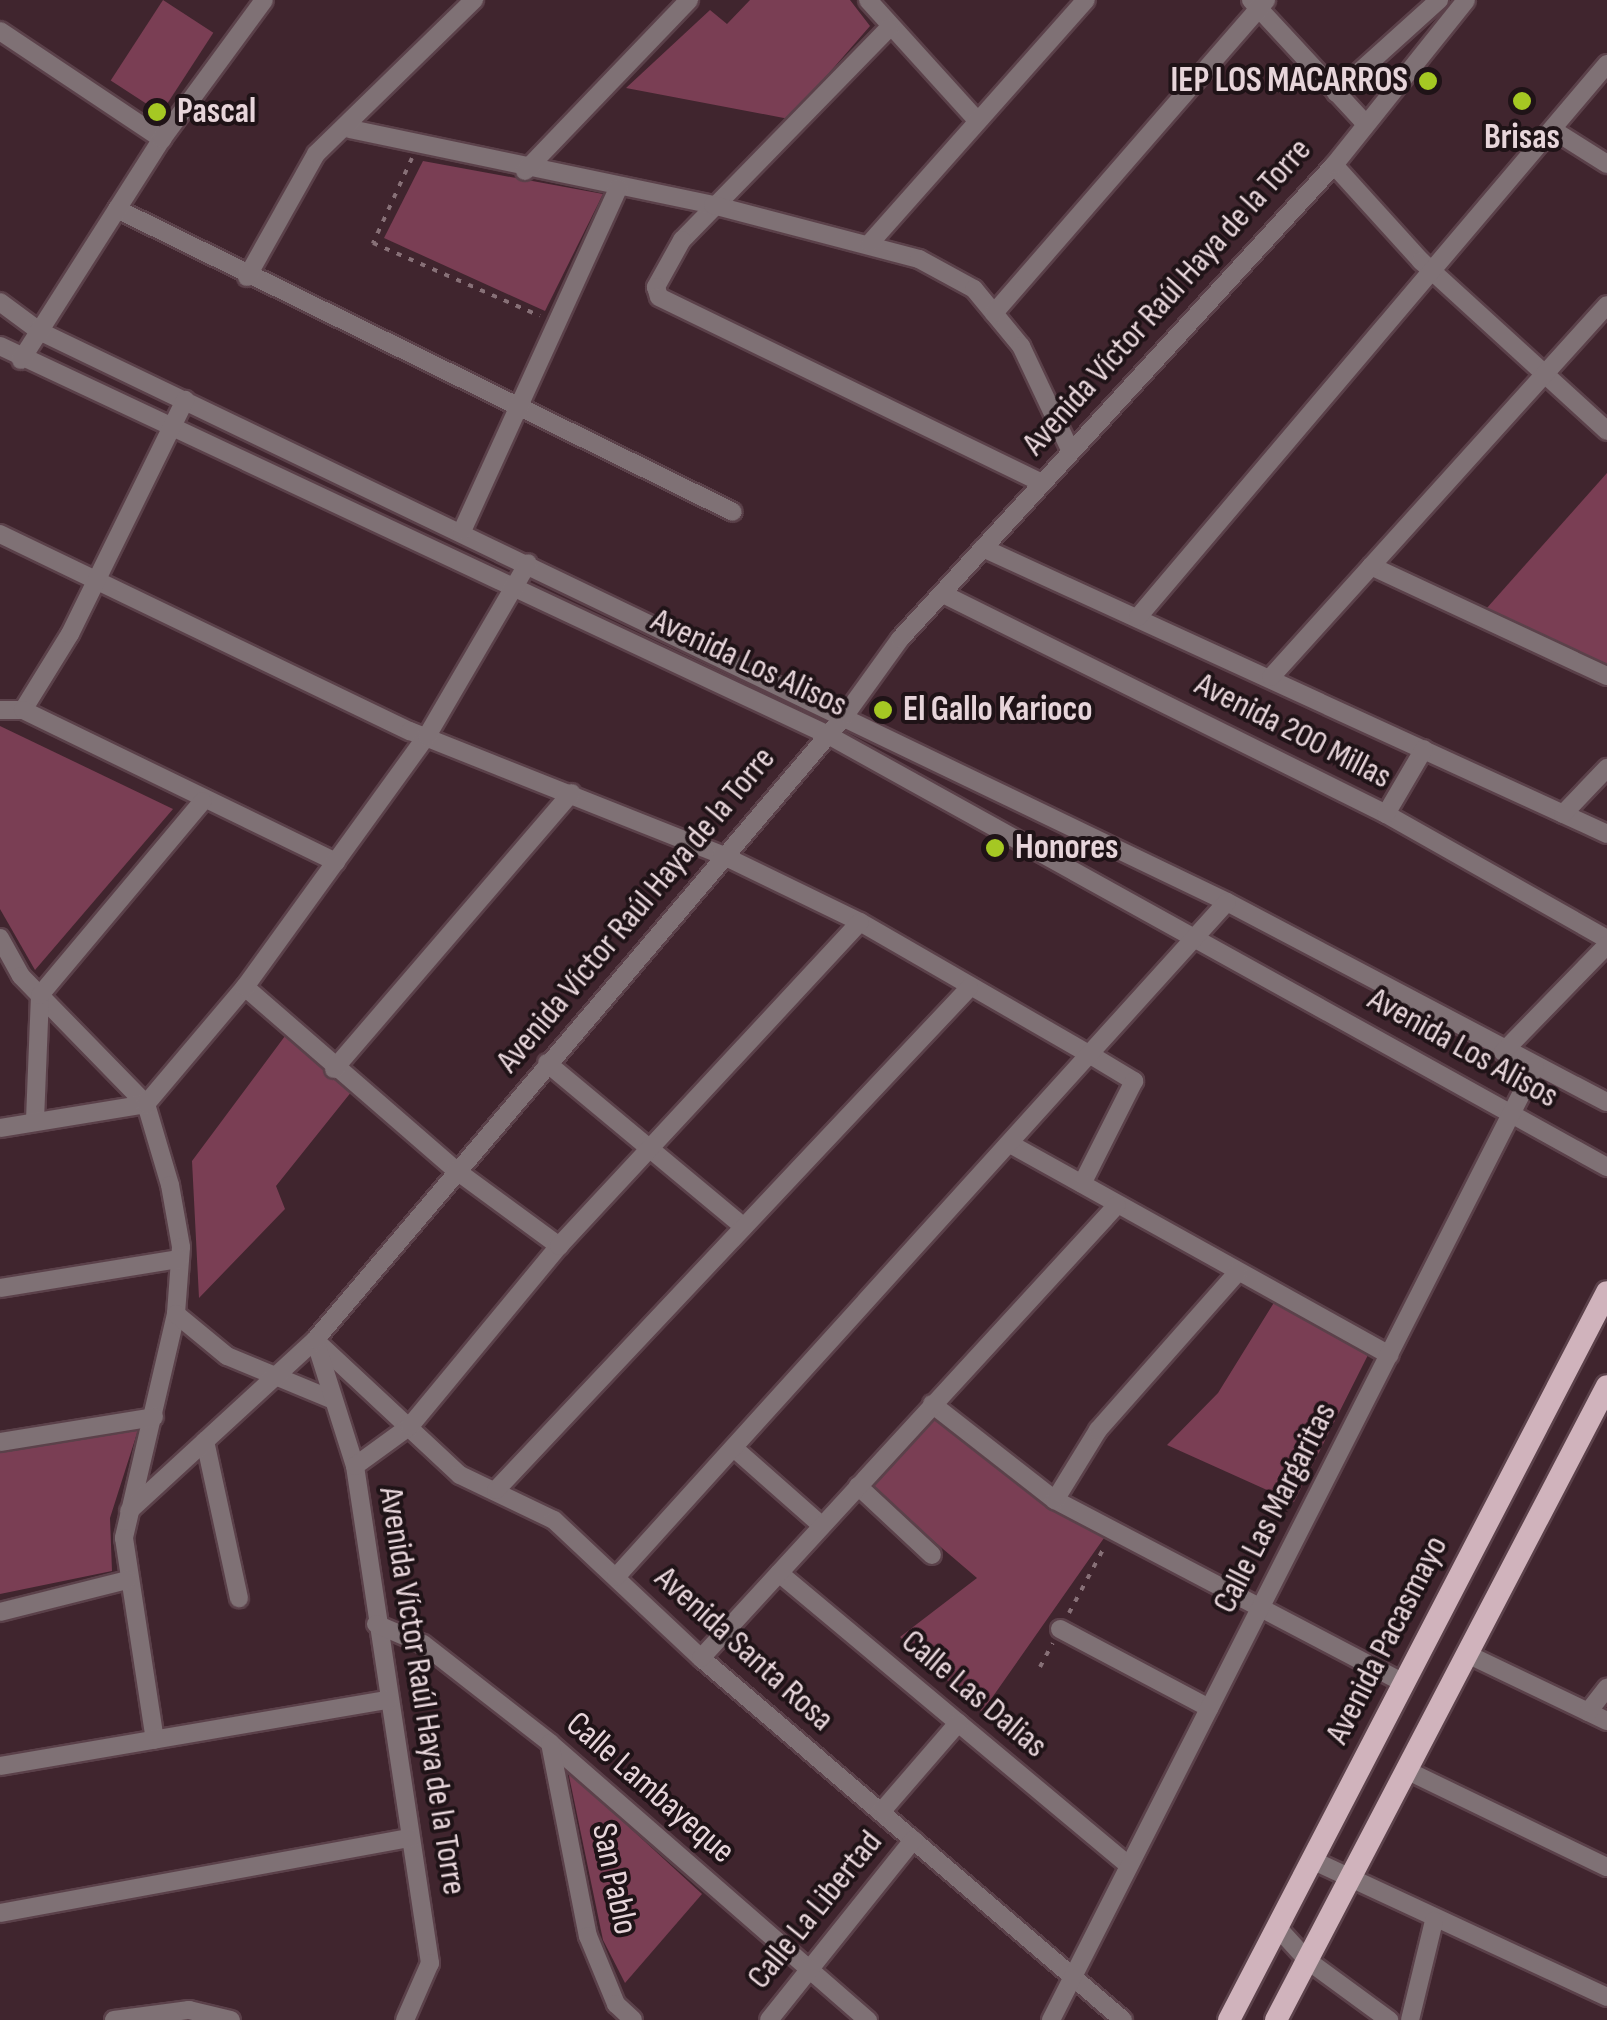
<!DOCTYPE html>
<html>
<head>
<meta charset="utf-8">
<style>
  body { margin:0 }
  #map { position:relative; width:1607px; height:2020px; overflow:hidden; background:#40252e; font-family:"Sofia Sans Condensed",sans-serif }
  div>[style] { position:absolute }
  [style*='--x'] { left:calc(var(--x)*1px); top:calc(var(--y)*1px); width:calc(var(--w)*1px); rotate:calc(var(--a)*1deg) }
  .green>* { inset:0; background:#7a3e54; transform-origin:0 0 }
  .path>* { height:4px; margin-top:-2px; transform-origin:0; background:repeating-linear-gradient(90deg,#877077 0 5px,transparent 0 13px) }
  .roads { filter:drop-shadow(2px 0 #5b414a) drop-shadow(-2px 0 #5b414a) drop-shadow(0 2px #5b414a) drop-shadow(0 -2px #5b414a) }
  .minor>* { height:18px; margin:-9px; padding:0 9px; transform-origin:9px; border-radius:9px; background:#7f7175 }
  .major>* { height:22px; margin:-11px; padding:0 11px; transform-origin:11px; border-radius:11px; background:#d0b3bc }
  .dots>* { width:28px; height:28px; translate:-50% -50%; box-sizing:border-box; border:5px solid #1f1317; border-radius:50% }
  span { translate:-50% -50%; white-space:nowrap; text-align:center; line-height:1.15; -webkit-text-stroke:8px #1f1317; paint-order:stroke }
  .poi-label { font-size:35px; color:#e7d5da; font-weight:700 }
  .right { translate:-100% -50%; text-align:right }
  .left { translate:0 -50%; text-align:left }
  .street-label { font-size:35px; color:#e7d5da }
</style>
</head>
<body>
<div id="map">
  <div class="green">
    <i style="left:163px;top:0;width:60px;height:96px;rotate:33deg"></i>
    <i style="clip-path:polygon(750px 0,850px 0,870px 26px,789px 119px,626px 88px,710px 10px,727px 24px)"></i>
    <i style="clip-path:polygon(423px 161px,603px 194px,545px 311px,384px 238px)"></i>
    <i style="clip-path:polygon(1607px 473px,1607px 667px,1486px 609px)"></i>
    <i style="clip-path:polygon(0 726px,173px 809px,35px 970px,0 909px)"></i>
    <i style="clip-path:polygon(285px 1036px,352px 1091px,276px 1186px,285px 1209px,199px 1298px,192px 1161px)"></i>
    <i style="clip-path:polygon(1275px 1301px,1369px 1353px,1294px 1502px,1167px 1445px,1218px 1393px)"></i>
    <i style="clip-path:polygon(930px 1414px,1104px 1538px,982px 1712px,900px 1637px,977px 1578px,867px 1484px)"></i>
    <i style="clip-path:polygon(139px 1427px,110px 1518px,112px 1571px,0 1594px,0 1451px)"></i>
    <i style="clip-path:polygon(568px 1771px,702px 1894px,625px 1983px,603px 1940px)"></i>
  </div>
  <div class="path">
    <i style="--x:412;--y:158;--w:94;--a:114.6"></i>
    <i style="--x:373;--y:243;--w:182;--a:23.6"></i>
    <i style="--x:1069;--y:1613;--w:76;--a:-61.8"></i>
    <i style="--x:1040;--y:1667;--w:27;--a:-62"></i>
  </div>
  <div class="roads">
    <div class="minor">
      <i style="--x:868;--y:0;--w:162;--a:47.8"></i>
      <i style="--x:1251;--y:0;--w:165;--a:47.2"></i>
      <i style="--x:889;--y:28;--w:296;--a:134.3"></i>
      <i style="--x:682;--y:240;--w:54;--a:119"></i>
      <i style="--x:656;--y:287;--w:10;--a:73"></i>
      <i style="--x:659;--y:297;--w:426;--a:25.9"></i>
      <i style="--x:0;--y:31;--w:195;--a:33.7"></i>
      <i style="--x:1336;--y:93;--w:139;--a:-42.1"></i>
      <i style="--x:350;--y:129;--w:371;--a:11.8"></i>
      <i style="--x:713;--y:205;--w:213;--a:14.7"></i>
      <i style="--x:919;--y:259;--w:63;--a:28.6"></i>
      <i style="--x:974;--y:289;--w:74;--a:50.5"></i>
      <i style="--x:1021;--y:346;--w:117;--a:64.7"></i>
      <i style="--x:1553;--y:130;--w:64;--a:32.2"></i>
      <i style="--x:1334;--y:165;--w:130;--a:47.8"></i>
      <i style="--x:1421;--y:261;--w:252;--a:42.4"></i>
      <i style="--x:525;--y:171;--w:237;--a:-46.2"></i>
      <i style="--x:117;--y:209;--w:686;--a:26.19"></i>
      <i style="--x:870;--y:243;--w:325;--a:-48.4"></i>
      <i style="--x:247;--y:277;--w:141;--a:-60.7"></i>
      <i style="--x:316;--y:154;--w:221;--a:-44.3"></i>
      <i style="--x:0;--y:302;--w:49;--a:36.6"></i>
      <i style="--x:39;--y:331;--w:1318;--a:25.67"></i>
      <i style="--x:1227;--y:902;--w:429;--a:27.8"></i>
      <i style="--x:994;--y:313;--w:415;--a:-49"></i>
      <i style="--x:0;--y:346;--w:915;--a:25.16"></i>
      <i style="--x:828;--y:735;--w:891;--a:29.01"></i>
      <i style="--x:21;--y:360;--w:262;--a:-57.5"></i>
      <i style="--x:162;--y:139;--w:172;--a:-53.7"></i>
      <i style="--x:462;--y:531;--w:377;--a:-65.5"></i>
      <i style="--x:0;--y:534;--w:455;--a:25.7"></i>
      <i style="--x:410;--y:731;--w:336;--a:21.7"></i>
      <i style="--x:722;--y:855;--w:153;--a:25.9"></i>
      <i style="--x:860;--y:922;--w:270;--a:30"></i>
      <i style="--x:1094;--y:1057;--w:47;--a:31"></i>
      <i style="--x:1134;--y:1081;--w:115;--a:116.8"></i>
      <i style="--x:983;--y:548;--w:686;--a:24.62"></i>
      <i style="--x:1371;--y:566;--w:260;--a:25"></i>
      <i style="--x:943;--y:594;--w:495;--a:26.4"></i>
      <i style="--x:1386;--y:814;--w:254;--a:29.5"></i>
      <i style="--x:1138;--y:617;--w:725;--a:-49.7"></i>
      <i style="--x:1271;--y:677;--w:501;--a:-47.91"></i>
      <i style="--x:0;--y:710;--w:23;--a:0"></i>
      <i style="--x:23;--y:710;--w:89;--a:-58.3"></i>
      <i style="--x:70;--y:634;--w:261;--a:-63.8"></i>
      <i style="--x:23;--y:710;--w:348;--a:25.9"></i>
      <i style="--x:1386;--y:814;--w:75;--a:-59.7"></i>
      <i style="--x:1563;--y:814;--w:64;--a:-46.3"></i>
      <i style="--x:0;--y:938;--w:43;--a:61.1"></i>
      <i style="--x:21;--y:976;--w:179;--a:45.7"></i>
      <i style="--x:146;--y:1104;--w:84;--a:73.5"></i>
      <i style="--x:170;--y:1185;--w:63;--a:79.9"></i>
      <i style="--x:181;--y:1247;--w:67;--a:94.3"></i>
      <i style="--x:176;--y:1314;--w:230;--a:103.1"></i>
      <i style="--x:124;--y:1538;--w:204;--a:81.3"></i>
      <i style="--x:245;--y:987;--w:281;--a:41"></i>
      <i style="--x:457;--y:1171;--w:127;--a:36.3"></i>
      <i style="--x:1503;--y:1052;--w:149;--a:-45.8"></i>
      <i style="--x:547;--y:1063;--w:256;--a:39.8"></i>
      <i style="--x:334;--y:1069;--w:364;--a:-49.3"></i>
      <i style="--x:35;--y:1120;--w:125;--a:-87.7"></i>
      <i style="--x:40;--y:995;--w:253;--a:-50"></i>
      <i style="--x:0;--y:1128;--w:148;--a:-9.3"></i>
      <i style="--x:146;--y:1104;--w:153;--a:-49.8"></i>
      <i style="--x:245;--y:987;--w:310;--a:-54.1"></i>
      <i style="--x:427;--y:736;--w:200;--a:-59.7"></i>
      <i style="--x:1012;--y:1145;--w:432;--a:29.1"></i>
      <i style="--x:0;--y:1288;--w:182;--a:-9.2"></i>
      <i style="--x:176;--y:1314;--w:66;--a:39.5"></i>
      <i style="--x:227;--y:1356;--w:113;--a:22.5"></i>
      <i style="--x:315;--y:1340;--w:198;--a:43"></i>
      <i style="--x:460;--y:1475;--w:104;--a:25.6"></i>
      <i style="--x:554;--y:1520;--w:202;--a:43.2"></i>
      <i style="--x:701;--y:1658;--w:556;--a:40.62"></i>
      <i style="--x:316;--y:1343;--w:129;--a:72.4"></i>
      <i style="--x:355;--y:1466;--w:503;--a:81.42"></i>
      <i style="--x:430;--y:1963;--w:62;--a:113.7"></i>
      <i style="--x:932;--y:1404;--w:156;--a:38"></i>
      <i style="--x:1055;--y:1500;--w:394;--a:27.7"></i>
      <i style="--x:205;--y:1441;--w:161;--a:77.8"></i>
      <i style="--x:0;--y:1442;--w:156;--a:-9.2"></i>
      <i style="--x:735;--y:1449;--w:116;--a:41.5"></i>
      <i style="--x:355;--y:1466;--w:68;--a:-36"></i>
      <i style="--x:410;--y:1426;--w:234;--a:-50.4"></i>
      <i style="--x:559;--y:1246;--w:442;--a:-47.1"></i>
      <i style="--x:858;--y:1486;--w:101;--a:43"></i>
      <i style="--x:496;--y:1490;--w:690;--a:-46.7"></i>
      <i style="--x:1055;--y:1500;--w:82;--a:-58.4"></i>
      <i style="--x:1098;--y:1430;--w:210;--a:-48.5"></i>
      <i style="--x:129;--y:1511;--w:253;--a:-42.6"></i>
      <i style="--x:315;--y:1340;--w:821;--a:-49.69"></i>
      <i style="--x:846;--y:714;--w:92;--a:-54.2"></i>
      <i style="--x:900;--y:639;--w:643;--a:-47.52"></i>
      <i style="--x:1334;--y:165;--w:211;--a:-51.3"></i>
      <i style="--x:779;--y:1573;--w:455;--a:39.9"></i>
      <i style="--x:616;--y:1577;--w:910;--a:-47.85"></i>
      <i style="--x:0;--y:1612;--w:131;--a:-14.1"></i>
      <i style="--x:376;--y:1624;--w:51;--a:23.1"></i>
      <i style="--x:423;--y:1644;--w:161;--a:37.9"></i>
      <i style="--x:550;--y:1743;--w:422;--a:41.1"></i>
      <i style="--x:1060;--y:1629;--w:169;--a:27.9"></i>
      <i style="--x:1467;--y:1654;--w:155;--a:25.6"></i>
      <i style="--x:701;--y:1658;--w:615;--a:-47.44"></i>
      <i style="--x:1588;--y:1712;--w:31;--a:-52"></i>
      <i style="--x:550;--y:1743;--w:197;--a:78.9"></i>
      <i style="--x:588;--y:1936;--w:74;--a:67.6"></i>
      <i style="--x:616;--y:2004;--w:23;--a:43"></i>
      <i style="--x:0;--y:1766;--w:394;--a:-9.7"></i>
      <i style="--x:1406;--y:1770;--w:223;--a:25.8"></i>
      <i style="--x:881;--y:1812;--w:118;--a:-49.1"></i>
      <i style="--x:1312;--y:1860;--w:325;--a:24.9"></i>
      <i style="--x:0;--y:1913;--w:417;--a:-10.4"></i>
      <i style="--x:1277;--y:1927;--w:45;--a:47.7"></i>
      <i style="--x:1307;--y:1960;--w:102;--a:36.2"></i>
      <i style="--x:114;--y:2020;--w:76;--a:-7.6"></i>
      <i style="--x:189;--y:2010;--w:43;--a:13.4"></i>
      <i style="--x:769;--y:2020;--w:231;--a:-51.3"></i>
      <i style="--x:1051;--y:2020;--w:1069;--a:-63.08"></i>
      <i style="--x:1410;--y:2020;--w:102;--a:-76.4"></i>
    </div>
    <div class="major">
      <i style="--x:1229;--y:2020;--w:820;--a:-62.56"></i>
      <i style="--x:1276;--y:2020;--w:715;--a:-62.43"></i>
    </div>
  </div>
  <div class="dots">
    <i style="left:1428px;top:81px;background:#a5c823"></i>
    <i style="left:1522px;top:101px;background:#a5c823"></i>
    <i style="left:157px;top:112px;background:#a5c823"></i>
    <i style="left:883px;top:710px;background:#a5c823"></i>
    <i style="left:995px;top:848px;background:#a5c823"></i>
  </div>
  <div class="poi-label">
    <span class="right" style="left:1408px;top:81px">IEP LOS MACARROS</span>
    <span class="left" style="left:177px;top:112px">Pascal</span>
    <span style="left:1522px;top:138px">Brisas</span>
    <span class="left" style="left:903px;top:710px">El Gallo Karioco</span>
    <span class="left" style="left:1015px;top:848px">Honores</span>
  </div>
  <div class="street-label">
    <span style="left:1167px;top:297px;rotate:-48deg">Avenida Víctor Raúl Haya de la Torre</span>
    <span style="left:749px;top:663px;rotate:25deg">Avenida Los Alisos</span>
    <span style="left:1293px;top:731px;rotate:27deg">Avenida 200 Millas</span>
    <span style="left:636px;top:910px;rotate:-50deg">Avenida Víctor Raúl Haya de la Torre</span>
    <span style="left:1463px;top:1048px;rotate:29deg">Avenida Los Alisos</span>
    <span style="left:1275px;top:1508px;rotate:-63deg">Calle Las Margaritas</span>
    <span style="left:1387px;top:1640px;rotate:-63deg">Avenida Pacasmayo</span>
    <span style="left:744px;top:1649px;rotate:42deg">Avenida Santa Rosa</span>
    <span style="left:422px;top:1691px;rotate:81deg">Avenida Víctor Raúl Haya de la Torre</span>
    <span style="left:974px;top:1694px;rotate:40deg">Calle Las Dalias</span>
    <span style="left:650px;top:1788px;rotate:41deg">Calle Lambayeque</span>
    <span style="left:614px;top:1879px;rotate:78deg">San Pablo</span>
    <span style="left:815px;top:1910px;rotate:-51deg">Calle La Libertad</span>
  </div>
</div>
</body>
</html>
